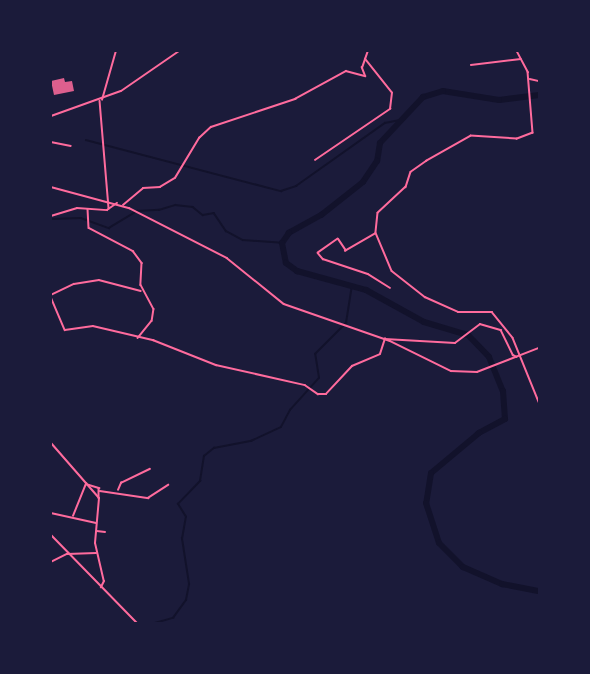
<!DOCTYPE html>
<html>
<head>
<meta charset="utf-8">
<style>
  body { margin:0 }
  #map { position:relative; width:590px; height:674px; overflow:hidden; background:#1b1b3a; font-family:"Work Sans",sans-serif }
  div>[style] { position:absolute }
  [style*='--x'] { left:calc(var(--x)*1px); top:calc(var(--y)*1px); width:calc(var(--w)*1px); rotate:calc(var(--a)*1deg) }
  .stream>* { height:1.5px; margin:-0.75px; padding:0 0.75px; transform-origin:0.75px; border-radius:0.75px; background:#12122b }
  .river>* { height:6px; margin:-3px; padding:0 3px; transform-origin:3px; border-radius:3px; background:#12122b }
  .building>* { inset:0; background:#dd5f8e }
  .minor>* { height:1.5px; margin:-0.75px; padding:0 0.75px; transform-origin:0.75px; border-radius:0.75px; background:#ff6b9d }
  .tertiary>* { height:1.5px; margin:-0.75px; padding:0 0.75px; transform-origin:0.75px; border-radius:0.75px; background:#ff6b9d }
  .primary>* { height:2px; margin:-1px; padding:0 1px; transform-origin:1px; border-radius:1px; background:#ff6b9d }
  .trunk>* { height:2px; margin:-1px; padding:0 1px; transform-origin:1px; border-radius:1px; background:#ff6b9d }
  span { translate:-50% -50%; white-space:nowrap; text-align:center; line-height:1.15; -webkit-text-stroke:5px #1b1b3a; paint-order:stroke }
  .frame { position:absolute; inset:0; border:52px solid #1b1b3a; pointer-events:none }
</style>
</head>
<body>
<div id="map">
  <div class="stream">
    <i style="--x:86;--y:140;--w:202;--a:14.7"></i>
    <i style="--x:281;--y:191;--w:16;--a:-18"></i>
    <i style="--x:296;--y:186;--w:109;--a:-35.3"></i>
    <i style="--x:385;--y:123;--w:20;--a:-11"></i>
    <i style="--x:51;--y:219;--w:30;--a:-2"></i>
    <i style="--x:81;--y:218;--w:30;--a:20"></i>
    <i style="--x:109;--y:228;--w:33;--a:-31"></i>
    <i style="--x:137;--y:211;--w:22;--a:-3"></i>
    <i style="--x:159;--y:210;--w:17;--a:-17"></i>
    <i style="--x:175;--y:205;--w:18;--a:6"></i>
    <i style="--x:193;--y:207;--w:13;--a:39"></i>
    <i style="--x:203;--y:215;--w:11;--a:-10"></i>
    <i style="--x:214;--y:213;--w:22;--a:56"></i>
    <i style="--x:226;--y:231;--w:19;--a:28"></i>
    <i style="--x:243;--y:240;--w:39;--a:4"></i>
    <i style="--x:155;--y:623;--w:19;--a:-16"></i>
    <i style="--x:173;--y:618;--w:22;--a:-54"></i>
    <i style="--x:186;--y:600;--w:16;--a:-79"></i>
    <i style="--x:189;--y:584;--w:46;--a:-98.8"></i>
    <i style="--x:182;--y:539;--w:22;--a:-80"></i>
    <i style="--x:186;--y:517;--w:15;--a:-122"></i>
    <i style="--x:178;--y:504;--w:32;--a:-46"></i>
    <i style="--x:200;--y:481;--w:25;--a:-81"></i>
    <i style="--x:204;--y:456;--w:13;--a:-39"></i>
    <i style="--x:214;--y:448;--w:38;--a:-11"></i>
    <i style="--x:251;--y:441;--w:33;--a:-25"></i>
    <i style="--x:281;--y:427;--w:19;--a:-62"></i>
    <i style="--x:290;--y:410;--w:43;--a:-47.8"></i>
    <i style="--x:319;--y:378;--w:24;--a:-99"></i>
    <i style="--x:315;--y:354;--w:44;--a:-45"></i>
    <i style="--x:346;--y:323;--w:37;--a:-81"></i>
  </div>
  <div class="river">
    <i style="--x:539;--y:95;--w:40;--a:172.9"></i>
    <i style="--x:499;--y:100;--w:57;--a:-170.9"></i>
    <i style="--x:443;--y:91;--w:21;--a:163"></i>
    <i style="--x:423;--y:97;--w:63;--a:133.1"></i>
    <i style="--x:380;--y:143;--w:18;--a:99"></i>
    <i style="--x:377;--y:161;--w:25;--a:124"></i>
    <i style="--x:363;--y:182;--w:53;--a:141.8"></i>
    <i style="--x:321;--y:215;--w:37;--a:151"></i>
    <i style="--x:289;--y:233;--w:12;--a:125"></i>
    <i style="--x:282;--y:243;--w:20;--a:79"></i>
    <i style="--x:286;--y:263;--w:14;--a:36"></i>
    <i style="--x:297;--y:271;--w:72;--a:15.4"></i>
    <i style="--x:366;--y:290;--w:66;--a:28.9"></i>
    <i style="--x:424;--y:322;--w:46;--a:16.5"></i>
    <i style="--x:468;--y:335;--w:30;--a:46"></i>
    <i style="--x:489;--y:357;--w:37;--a:68"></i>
    <i style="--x:503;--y:391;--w:28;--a:86"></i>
    <i style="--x:505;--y:419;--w:30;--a:152"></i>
    <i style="--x:479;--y:433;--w:62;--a:140.2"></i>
    <i style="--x:431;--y:473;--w:30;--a:99"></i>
    <i style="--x:426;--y:503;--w:42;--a:72"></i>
    <i style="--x:439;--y:543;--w:34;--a:45"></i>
    <i style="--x:463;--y:567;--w:43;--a:23.6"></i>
    <i style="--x:502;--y:584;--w:38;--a:11"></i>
  </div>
  <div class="building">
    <i style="clip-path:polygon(64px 78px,65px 82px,72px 81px,74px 91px,54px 95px,51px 81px)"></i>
  </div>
  <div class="minor">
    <i style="--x:517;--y:51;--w:24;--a:62"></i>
    <i style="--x:528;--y:72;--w:61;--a:85.3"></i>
    <i style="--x:533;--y:133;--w:17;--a:159"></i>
    <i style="--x:517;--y:139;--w:46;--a:-176.3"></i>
    <i style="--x:471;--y:136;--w:51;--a:150.4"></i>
    <i style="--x:427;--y:161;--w:19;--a:145"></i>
    <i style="--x:411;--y:172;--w:16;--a:108"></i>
    <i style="--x:406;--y:187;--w:38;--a:137"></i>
    <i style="--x:378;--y:213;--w:20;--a:96"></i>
    <i style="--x:376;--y:233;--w:41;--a:67.2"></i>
    <i style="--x:392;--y:271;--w:42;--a:38.2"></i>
    <i style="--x:425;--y:297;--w:36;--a:24"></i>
    <i style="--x:458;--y:312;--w:34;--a:0"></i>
    <i style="--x:492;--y:312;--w:33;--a:51"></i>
    <i style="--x:513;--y:338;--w:69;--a:67.9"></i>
    <i style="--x:471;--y:65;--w:50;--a:-6.8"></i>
    <i style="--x:530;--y:79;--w:9;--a:13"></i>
    <i style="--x:102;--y:100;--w:51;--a:-74.1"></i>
    <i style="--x:100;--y:101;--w:108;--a:85.2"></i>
    <i style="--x:51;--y:142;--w:20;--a:11"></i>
    <i style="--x:315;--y:160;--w:91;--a:-34.2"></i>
    <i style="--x:390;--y:109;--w:16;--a:-83"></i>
    <i style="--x:392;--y:93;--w:43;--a:-128.5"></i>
    <i style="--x:123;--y:205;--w:26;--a:-40"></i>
    <i style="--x:143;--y:188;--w:17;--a:-3"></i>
    <i style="--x:160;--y:187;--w:17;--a:-31"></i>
    <i style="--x:175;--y:178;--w:47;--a:-59"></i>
    <i style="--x:199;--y:138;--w:16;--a:-43"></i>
    <i style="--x:211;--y:127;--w:89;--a:-18.4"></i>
    <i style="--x:295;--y:99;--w:58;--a:-28.8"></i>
    <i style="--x:346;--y:71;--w:20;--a:15"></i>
    <i style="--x:365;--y:76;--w:9;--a:-111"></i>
    <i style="--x:362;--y:68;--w:18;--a:-71"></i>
    <i style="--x:88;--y:209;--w:19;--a:87"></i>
    <i style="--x:89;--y:228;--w:50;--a:27.6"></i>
    <i style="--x:133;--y:251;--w:15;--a:53"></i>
    <i style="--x:142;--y:263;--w:22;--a:93"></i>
    <i style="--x:141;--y:285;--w:27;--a:62"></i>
    <i style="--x:154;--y:309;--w:12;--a:99"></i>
    <i style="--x:152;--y:321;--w:22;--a:129"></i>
    <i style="--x:51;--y:216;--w:27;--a:-17"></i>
    <i style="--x:77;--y:208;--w:30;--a:4"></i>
    <i style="--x:107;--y:210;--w:12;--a:-35"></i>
    <i style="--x:375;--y:234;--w:34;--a:150"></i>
    <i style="--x:346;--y:251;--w:14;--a:-124"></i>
    <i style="--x:338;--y:239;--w:24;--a:145"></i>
    <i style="--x:318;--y:253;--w:8;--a:50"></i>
    <i style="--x:323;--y:259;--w:47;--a:18.4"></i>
    <i style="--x:368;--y:274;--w:26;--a:32"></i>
    <i style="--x:51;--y:295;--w:25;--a:-26"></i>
    <i style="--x:74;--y:284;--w:25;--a:-9"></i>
    <i style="--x:99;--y:280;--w:43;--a:14.7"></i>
    <i style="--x:51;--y:297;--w:36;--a:67"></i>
    <i style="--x:65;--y:330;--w:28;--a:-8"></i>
    <i style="--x:93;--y:326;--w:62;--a:13.1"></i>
    <i style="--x:153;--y:340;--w:68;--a:21.6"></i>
    <i style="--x:216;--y:365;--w:91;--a:12.7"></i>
    <i style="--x:305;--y:385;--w:16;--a:35"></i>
    <i style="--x:318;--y:394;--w:8;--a:0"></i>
    <i style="--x:326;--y:394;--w:38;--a:-47"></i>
    <i style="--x:352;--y:366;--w:30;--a:-23"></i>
    <i style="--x:380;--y:354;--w:16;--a:-72"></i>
    <i style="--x:385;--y:339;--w:70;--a:3.3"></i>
    <i style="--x:455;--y:343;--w:31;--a:-37"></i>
    <i style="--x:480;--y:324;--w:22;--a:16"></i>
    <i style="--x:501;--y:330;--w:28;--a:64"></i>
    <i style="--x:513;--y:355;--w:4;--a:27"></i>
    <i style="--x:118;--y:490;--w:8;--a:-67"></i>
    <i style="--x:121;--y:483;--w:32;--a:-26"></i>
    <i style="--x:100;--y:491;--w:49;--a:8.3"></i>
    <i style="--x:148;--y:498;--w:24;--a:-33"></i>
    <i style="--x:51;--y:513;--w:46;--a:12.5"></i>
    <i style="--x:73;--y:516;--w:35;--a:-68"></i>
    <i style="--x:86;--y:484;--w:14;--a:17"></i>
    <i style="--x:99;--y:488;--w:10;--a:90"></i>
    <i style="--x:97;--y:531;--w:8;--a:7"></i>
    <i style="--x:51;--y:562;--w:18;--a:-27"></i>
    <i style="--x:67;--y:554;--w:29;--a:-2"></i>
  </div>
  <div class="tertiary">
    <i style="--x:51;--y:187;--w:81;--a:15.1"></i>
    <i style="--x:129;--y:208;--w:110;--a:27"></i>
    <i style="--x:227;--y:258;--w:73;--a:38.9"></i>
    <i style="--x:284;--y:304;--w:112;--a:19.2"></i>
    <i style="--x:390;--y:341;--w:68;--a:26.2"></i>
    <i style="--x:451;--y:371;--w:26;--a:2"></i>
    <i style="--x:477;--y:372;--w:66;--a:-21.2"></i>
  </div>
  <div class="primary">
    <i style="--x:51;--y:443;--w:73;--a:48.9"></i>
    <i style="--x:99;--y:498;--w:45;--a:95.1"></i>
    <i style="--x:95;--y:543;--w:39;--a:77"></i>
    <i style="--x:104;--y:581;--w:7;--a:117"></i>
    <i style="--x:51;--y:535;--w:123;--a:45.7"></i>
  </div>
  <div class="trunk">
    <i style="--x:51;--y:116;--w:74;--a:-19.7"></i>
    <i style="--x:121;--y:91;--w:70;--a:-34.6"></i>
  </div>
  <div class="frame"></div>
</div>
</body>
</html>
